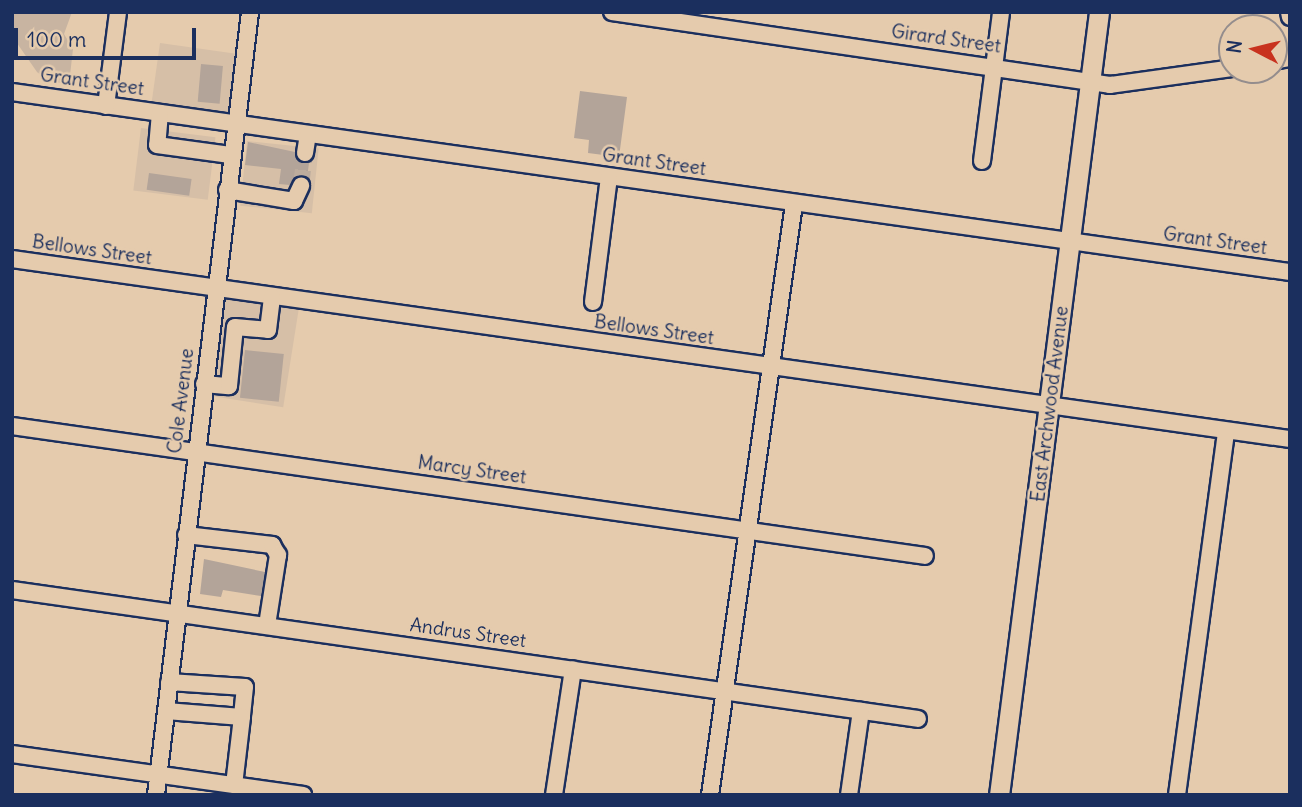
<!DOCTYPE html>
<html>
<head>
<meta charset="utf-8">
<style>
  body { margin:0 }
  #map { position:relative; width:1302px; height:807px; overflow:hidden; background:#e5cbad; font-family:Delius,sans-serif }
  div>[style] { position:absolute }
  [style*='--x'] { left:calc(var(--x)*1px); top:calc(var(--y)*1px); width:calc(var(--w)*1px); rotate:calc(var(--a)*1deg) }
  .built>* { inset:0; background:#d6bfa7; transform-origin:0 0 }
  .green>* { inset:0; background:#c8b4a1 }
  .building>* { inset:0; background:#b3a499; transform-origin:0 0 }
  .minor-tunnel>* { height:16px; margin-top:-8px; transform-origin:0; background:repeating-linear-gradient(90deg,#bdac9d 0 16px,transparent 0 24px) }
  .roads { filter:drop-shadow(2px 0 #1b2f5e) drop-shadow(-2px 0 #1b2f5e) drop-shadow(0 2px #1b2f5e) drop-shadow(0 -2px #1b2f5e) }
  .minor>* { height:16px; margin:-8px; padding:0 8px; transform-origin:8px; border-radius:8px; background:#e5cbad }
  .major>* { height:19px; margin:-9.5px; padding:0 9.5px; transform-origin:9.5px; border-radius:9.5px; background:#e5cbad }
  span { translate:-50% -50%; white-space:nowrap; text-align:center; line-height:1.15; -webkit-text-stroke:5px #e5cbad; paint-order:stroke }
  .street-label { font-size:19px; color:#1b2f5e }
  .frame { position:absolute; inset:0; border:14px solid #1b2f5e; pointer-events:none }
  .north { position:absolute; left:1218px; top:14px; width:70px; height:70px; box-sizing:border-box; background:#e5cbad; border:2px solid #948d8d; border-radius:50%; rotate:277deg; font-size:19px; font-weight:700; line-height:28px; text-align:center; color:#1b2f5e }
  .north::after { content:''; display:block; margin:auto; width:24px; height:32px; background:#c8321e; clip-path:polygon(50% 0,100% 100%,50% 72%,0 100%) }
  .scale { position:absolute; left:14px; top:28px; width:182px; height:32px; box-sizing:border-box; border:4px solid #1b2f5e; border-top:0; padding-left:9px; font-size:21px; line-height:24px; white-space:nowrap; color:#1b2f5e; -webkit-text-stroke:5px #e5cbad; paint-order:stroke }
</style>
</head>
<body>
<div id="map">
  <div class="built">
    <i style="left:160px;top:43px;width:82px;height:69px;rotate:8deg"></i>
    <i style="left:141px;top:128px;width:75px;height:63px;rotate:7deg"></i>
    <i style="left:247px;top:141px;width:72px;height:65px;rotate:6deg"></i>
    <i style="left:214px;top:288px;width:87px;height:107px;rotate:9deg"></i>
  </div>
  <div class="green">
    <i style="clip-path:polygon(12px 12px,72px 12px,64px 34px,73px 49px,69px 84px,48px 81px,37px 72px,12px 36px)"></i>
  </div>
  <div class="building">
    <i style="left:201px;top:64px;width:22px;height:38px;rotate:5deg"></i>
    <i style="clip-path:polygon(580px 91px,627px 97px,619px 157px,588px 153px,589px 140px,574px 138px)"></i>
    <i style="clip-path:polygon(248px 142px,295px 152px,299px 162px,309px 163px,307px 178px,299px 176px,290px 185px,279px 184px,281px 169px,245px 165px)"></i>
    <i style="left:149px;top:173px;width:43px;height:17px;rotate:8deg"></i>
    <i style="left:245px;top:350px;width:39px;height:48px;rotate:6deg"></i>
    <i style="clip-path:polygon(204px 559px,265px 572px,261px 596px,223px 590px,221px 597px,200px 594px)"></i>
  </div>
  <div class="minor-tunnel">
    <i style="--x:301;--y:186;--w:33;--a:-83"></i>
  </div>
  <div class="roads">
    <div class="minor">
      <i style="--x:612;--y:12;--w:503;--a:8.34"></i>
      <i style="--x:1110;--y:85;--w:123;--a:-7.9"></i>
      <i style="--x:1289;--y:12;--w:5;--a:79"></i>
      <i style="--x:1274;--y:61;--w:16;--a:-11"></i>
      <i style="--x:12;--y:92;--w:1291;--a:8.02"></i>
      <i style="--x:106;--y:106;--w:95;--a:-82.7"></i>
      <i style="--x:160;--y:113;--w:32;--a:95"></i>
      <i style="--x:157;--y:145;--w:74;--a:7.8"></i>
      <i style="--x:305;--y:153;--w:19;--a:-81"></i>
      <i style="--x:982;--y:161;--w:150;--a:-82.7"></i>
      <i style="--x:227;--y:190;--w:68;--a:9.3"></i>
      <i style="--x:294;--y:201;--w:17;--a:-65"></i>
      <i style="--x:12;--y:259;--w:1291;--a:8.02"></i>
      <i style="--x:593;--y:302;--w:126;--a:-82.7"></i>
      <i style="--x:204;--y:384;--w:25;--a:5"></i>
      <i style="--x:229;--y:386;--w:59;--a:-84.2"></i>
      <i style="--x:235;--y:327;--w:33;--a:5"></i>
      <i style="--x:268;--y:330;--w:33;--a:-83"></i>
      <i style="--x:12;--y:426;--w:922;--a:8.1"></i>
      <i style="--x:186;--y:535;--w:87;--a:6.6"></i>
      <i style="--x:272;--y:545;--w:12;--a:59"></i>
      <i style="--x:278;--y:555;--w:71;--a:98.9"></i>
      <i style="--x:12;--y:590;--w:915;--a:8.1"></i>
      <i style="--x:169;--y:682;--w:76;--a:3.8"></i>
      <i style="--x:245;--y:687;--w:30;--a:96"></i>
      <i style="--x:166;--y:711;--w:76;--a:4.5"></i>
      <i style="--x:242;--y:717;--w:68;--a:96.7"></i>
      <i style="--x:12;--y:754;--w:294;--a:8"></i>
      <i style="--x:156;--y:795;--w:789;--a:-83.15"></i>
      <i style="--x:554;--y:795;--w:127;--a:-81.4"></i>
      <i style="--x:710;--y:795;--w:597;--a:-81.91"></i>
      <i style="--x:849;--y:795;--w:85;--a:-81.9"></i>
      <i style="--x:1177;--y:795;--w:367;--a:-82.3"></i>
    </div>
    <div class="major">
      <i style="--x:999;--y:795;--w:789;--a:-82.72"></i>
    </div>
  </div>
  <div class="street-label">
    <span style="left:946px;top:39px;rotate:8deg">Girard Street</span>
    <span style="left:92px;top:82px;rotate:8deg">Grant Street</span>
    <span style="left:654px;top:162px;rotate:8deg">Grant Street</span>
    <span style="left:1215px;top:241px;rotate:8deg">Grant Street</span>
    <span style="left:92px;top:250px;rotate:8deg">Bellows Street</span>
    <span style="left:654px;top:330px;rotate:8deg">Bellows Street</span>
    <span style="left:181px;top:401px;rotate:-83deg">Cole Avenue</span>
    <span style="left:1050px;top:404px;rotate:-83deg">East Archwood Avenue</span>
    <span style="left:472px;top:470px;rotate:8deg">Marcy Street</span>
    <span style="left:468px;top:633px;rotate:8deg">Andrus Street</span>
  </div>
  <div class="frame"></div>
  <div class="north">N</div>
  <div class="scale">100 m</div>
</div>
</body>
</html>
